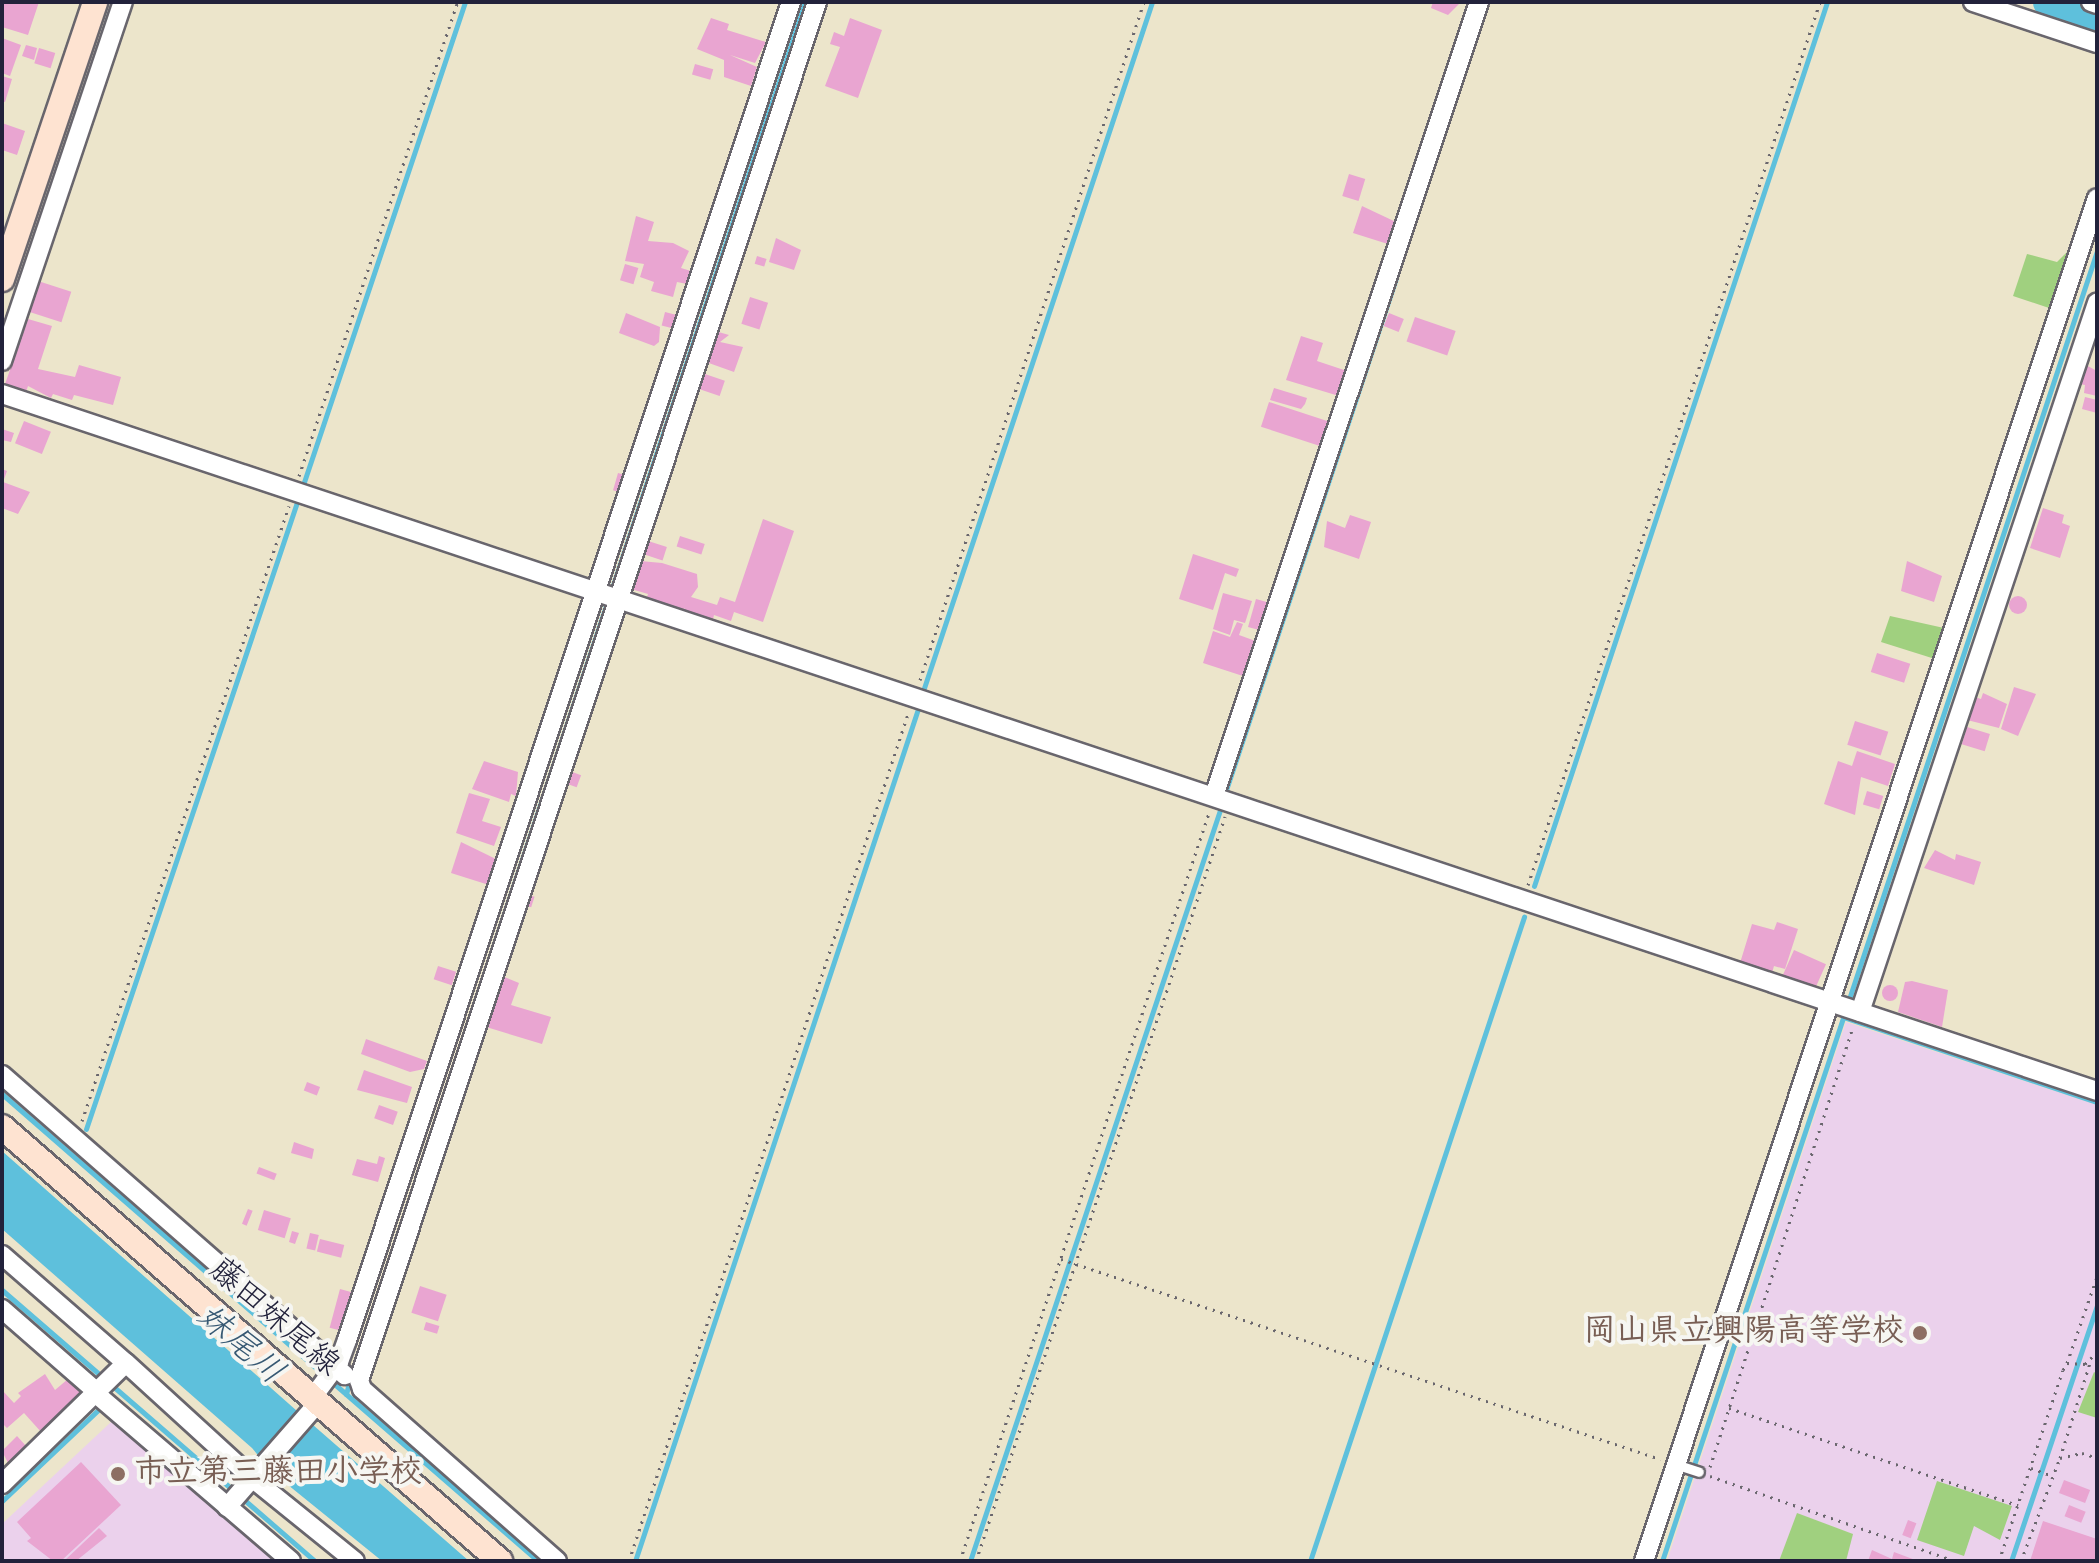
<!DOCTYPE html>
<html>
<head>
<meta charset="utf-8">
<style>
  body { margin:0 }
  #map { position:relative; width:2099px; height:1563px; overflow:hidden; background:#ece5cb; font-family:"Indie Flower","Klee One",sans-serif }
  div>[style] { position:absolute }
  [style*='--x'] { left:calc(var(--x)*1px); top:calc(var(--y)*1px); width:calc(var(--w)*1px); rotate:calc(var(--a)*1deg) }
  .built>* { inset:0; background:#ebd1ec }
  .green>* { inset:0; background:#a0d07f }
  .water>* { inset:0; background:#5ec0dc }
  .stream>* { height:5px; margin:-2.5px; padding:0 2.5px; transform-origin:2.5px; border-radius:2.5px; background:#5ec0dc }
  .river>* { height:32px; margin:-16px; padding:0 16px; transform-origin:16px; border-radius:16px; background:#5ec0dc }
  .building>* { inset:0; background:#e9a5d1; transform-origin:0 0 }
  .round { border-radius:50% }
  .path>* { height:3px; margin-top:-1.5px; transform-origin:0; background:repeating-linear-gradient(90deg,#69666d 0 2px,transparent 0 8px) }
  .roads { filter:drop-shadow(2px 0 #69666d) drop-shadow(-2px 0 #69666d) drop-shadow(0 2px #69666d) drop-shadow(0 -2px #69666d) }
  .lane>* { height:9px; margin:-4.5px; padding:0 4.5px; transform-origin:4.5px; border-radius:4.5px; background:#fff }
  .street>* { height:18px; margin:-9px; padding:0 9px; transform-origin:9px; border-radius:9px; background:#fff }
  .secondary>* { height:24px; margin:-12px; padding:0 12px; transform-origin:12px; border-radius:12px; background:#fee3d1 }
  .dots>* { width:22px; height:22px; translate:-50% -50%; box-sizing:border-box; border:4px solid #f6f6f2; border-radius:50% }
  span { translate:-50% -50%; white-space:nowrap; text-align:center; line-height:1.15; -webkit-text-stroke:8px #f6f6f2; paint-order:stroke }
  .street-label { font-size:32px; color:#22223b }
  .education-label { font-size:32px; color:#785e54; font-weight:700 }
  .right { translate:-100% -50%; text-align:right }
  .left { translate:0 -50%; text-align:left }
  .water-label { font-size:34px; color:#375973; font-style:italic }
  .frame { position:absolute; inset:0; border:4px solid #22223b; pointer-events:none }
</style>
</head>
<body>
<div id="map">
  <div class="built">
    <i style="clip-path:polygon(1846px 1022px,2097px 1105px,2097px 1561px,1667px 1561px)"></i>
    <i style="clip-path:polygon(111px 1422px,122px 1424px,282px 1561px,2px 1561px,2px 1524px)"></i>
  </div>
  <div class="green">
    <i style="clip-path:polygon(2072px 247px,2052px 309px,2013px 296px,2027px 254px,2057px 262px)"></i>
    <i style="clip-path:polygon(1890px 616px,1944px 628px,1935px 659px,1881px 642px)"></i>
    <i style="clip-path:polygon(2094px 1372px,2097px 1374px,2097px 1418px,2078px 1412px)"></i>
    <i style="clip-path:polygon(1937px 1481px,2012px 1506px,2000px 1540px,1974px 1526px,1964px 1556px,1917px 1540px)"></i>
    <i style="clip-path:polygon(1797px 1513px,1853px 1534px,1846px 1561px,1779px 1561px)"></i>
  </div>
  <div class="water">
    <i style="clip-path:polygon(2px 1151px,297px 1411px,469px 1561px,382px 1561px,272px 1472px,252px 1448px,2px 1229px)"></i>
  </div>
  <div class="stream">
    <i style="--x:59;--y:165;--w:172;--a:-71.7"></i>
    <i style="--x:304;--y:482;--w:506;--a:-71.46"></i>
    <i style="--x:611;--y:591;--w:620;--a:-71.77"></i>
    <i style="--x:923;--y:691;--w:726;--a:-71.61"></i>
    <i style="--x:1225;--y:793;--w:543;--a:-71.63"></i>
    <i style="--x:1534;--y:886;--w:931;--a:-71.66"></i>
    <i style="--x:1848;--y:1002;--w:791;--a:-71.66"></i>
    <i style="--x:1843;--y:1017;--w:268;--a:18.5"></i>
    <i style="--x:451;--y:1074;--w:498;--a:-71.7"></i>
    <i style="--x:2;--y:1094;--w:426;--a:41.1"></i>
    <i style="--x:86;--y:1129;--w:665;--a:-71.4"></i>
    <i style="--x:2;--y:1290;--w:414;--a:40.9"></i>
    <i style="--x:331;--y:1381;--w:274;--a:41"></i>
    <i style="--x:346;--y:1394;--w:16;--a:-75"></i>
    <i style="--x:2;--y:1501;--w:139;--a:-43.5"></i>
    <i style="--x:635;--y:1561;--w:898;--a:-71.63"></i>
    <i style="--x:970;--y:1561;--w:795;--a:-71.59"></i>
    <i style="--x:1310;--y:1561;--w:679;--a:-71.62"></i>
    <i style="--x:1662;--y:1561;--w:579;--a:-71.57"></i>
    <i style="--x:2011;--y:1561;--w:270;--a:-71.4"></i>
  </div>
  <div class="river">
    <i style="--x:2049;--y:2;--w:51;--a:18.4"></i>
  </div>
  <div class="building">
    <i style="clip-path:polygon(2px 2px,39px 2px,28px 35px,2px 27px)"></i>
    <i style="clip-path:polygon(1433px 2px,1461px 2px,1448px 15px,1431px 8px)"></i>
    <i style="clip-path:polygon(711px 18px,729px 24px,727px 30px,766px 42px,755px 63px,730px 55px,757px 67px,751px 86px,724px 77px,724px 60px,697px 49px)"></i>
    <i style="clip-path:polygon(850px 18px,882px 30px,858px 98px,825px 86px,840px 47px,830px 44px,834px 32px,844px 36px)"></i>
    <i style="clip-path:polygon(2px 38px,21px 45px,10px 76px,2px 73px)"></i>
    <i style="clip-path:polygon(26px 45px,37px 48px,34px 60px,22px 56px)"></i>
    <i style="left:39px;top:48px;width:17px;height:16px;rotate:17deg"></i>
    <i style="left:695px;top:64px;width:19px;height:11px;rotate:16deg"></i>
    <i style="clip-path:polygon(2px 76px,12px 79px,5px 102px,2px 101px)"></i>
    <i style="clip-path:polygon(2px 123px,25px 131px,17px 155px,2px 150px)"></i>
    <i style="left:1349px;top:174px;width:17px;height:23px;rotate:17deg"></i>
    <i style="clip-path:polygon(1362px 206px,1398px 223px,1391px 245px,1353px 233px)"></i>
    <i style="clip-path:polygon(636px 216px,654px 222px,648px 241px,673px 243px,689px 251px,681px 268px,691px 271px,687px 284px,677px 282px,673px 297px,651px 291px,654px 282px,640px 277px,644px 264px,625px 261px)"></i>
    <i style="clip-path:polygon(776px 238px,801px 250px,794px 270px,769px 262px)"></i>
    <i style="left:757px;top:256px;width:10px;height:8px;rotate:17deg"></i>
    <i style="left:625px;top:264px;width:14px;height:17px;rotate:17deg"></i>
    <i style="left:38px;top:281px;width:35px;height:32px;rotate:18deg"></i>
    <i style="left:750px;top:297px;width:19px;height:28px;rotate:18deg"></i>
    <i style="left:665px;top:312px;width:12px;height:14px;rotate:14deg"></i>
    <i style="clip-path:polygon(626px 313px,660px 327px,659px 342px,654px 346px,619px 333px)"></i>
    <i style="left:1389px;top:313px;width:16px;height:14px;rotate:22deg"></i>
    <i style="left:1415px;top:317px;width:43px;height:26px;rotate:19deg"></i>
    <i style="clip-path:polygon(28px 319px,52px 326px,38px 369px,75px 377px,79px 365px,121px 377px,113px 405px,74px 395px,72px 400px,53px 394px,51px 398px,28px 386px,26px 392px,5px 384px)"></i>
    <i style="clip-path:polygon(715px 331px,729px 335px,720px 342px,743px 347px,734px 372px,706px 362px)"></i>
    <i style="clip-path:polygon(1301px 336px,1323px 343px,1317px 361px,1347px 371px,1339px 396px,1286px 380px)"></i>
    <i style="clip-path:polygon(2084px 364px,2097px 371px,2097px 396px,2084px 393px,2085px 385px,2079px 384px)"></i>
    <i style="left:705px;top:374px;width:21px;height:16px;rotate:19deg"></i>
    <i style="clip-path:polygon(1274px 388px,1307px 398px,1305px 404px,1301px 409px,1270px 400px)"></i>
    <i style="clip-path:polygon(2085px 397px,2097px 400px,2097px 413px,2082px 409px)"></i>
    <i style="left:1269px;top:402px;width:62px;height:26px;rotate:18deg"></i>
    <i style="left:24px;top:421px;width:29px;height:24px;rotate:22deg"></i>
    <i style="clip-path:polygon(2px 429px,14px 433px,11px 442px,2px 440px)"></i>
    <i style="clip-path:polygon(2px 469px,7px 471px,3px 482px,30px 492px,18px 514px,2px 508px)"></i>
    <i style="left:618px;top:473px;width:7px;height:18px;rotate:16deg"></i>
    <i style="clip-path:polygon(2043px 508px,2064px 515px,2062px 523px,2070px 526px,2060px 558px,2030px 548px)"></i>
    <i style="clip-path:polygon(1350px 515px,1371px 522px,1359px 559px,1324px 547px,1327px 521px,1345px 528px)"></i>
    <i style="clip-path:polygon(763px 519px,794px 531px,763px 622px,734px 612px,731px 621px,714px 615px,712px 623px,683px 613px,685px 608px,680px 612px,645px 603px,648px 594px,631px 589px,640px 561px,662px 563px,697px 574px,698px 587px,691px 597px,717px 605px,720px 597px,735px 602px)"></i>
    <i style="left:680px;top:536px;width:26px;height:11px;rotate:18deg"></i>
    <i style="left:645px;top:540px;width:23px;height:14px;rotate:18deg"></i>
    <i style="clip-path:polygon(1193px 554px,1239px 569px,1236px 577px,1225px 573px,1213px 610px,1179px 599px)"></i>
    <i style="clip-path:polygon(1907px 561px,1942px 576px,1934px 602px,1901px 591px)"></i>
    <i style="clip-path:polygon(1223px 593px,1252px 601px,1245px 623px,1234px 620px,1230px 635px,1213px 629px)"></i>
    <i class="round" style="left:2009px;top:596px;width:18px;height:18px"></i>
    <i style="left:1256px;top:599px;width:18px;height:29px;rotate:16deg"></i>
    <i style="clip-path:polygon(1237px 622px,1243px 624px,1239px 635px,1261px 643px,1249px 678px,1203px 663px,1213px 631px,1230px 637px)"></i>
    <i style="left:1877px;top:653px;width:35px;height:20px;rotate:18deg"></i>
    <i style="clip-path:polygon(2014px 687px,2036px 694px,2018px 736px,2001px 729px)"></i>
    <i style="clip-path:polygon(1983px 693px,2007px 704px,1999px 728px,1967px 720px,1975px 697px,1981px 699px)"></i>
    <i style="left:1855px;top:721px;width:35px;height:25px;rotate:18deg"></i>
    <i style="left:1967px;top:727px;width:24px;height:18px;rotate:17deg"></i>
    <i style="clip-path:polygon(1857px 751px,1895px 764px,1888px 786px,1861px 777px,1855px 815px,1824px 804px,1838px 761px,1852px 766px)"></i>
    <i style="clip-path:polygon(484px 761px,518px 772px,516px 796px,511px 794px,509px 802px,472px 789px)"></i>
    <i style="left:567px;top:770px;width:15px;height:13px;rotate:20deg"></i>
    <i style="left:1867px;top:791px;width:17px;height:14px;rotate:17deg"></i>
    <i style="clip-path:polygon(469px 793px,490px 799px,482px 821px,501px 827px,494px 846px,456px 833px)"></i>
    <i style="clip-path:polygon(461px 842px,498px 860px,489px 885px,451px 873px)"></i>
    <i style="clip-path:polygon(1935px 850px,1955px 860px,1956px 854px,1981px 862px,1974px 885px,1924px 868px)"></i>
    <i style="left:526px;top:894px;width:9px;height:11px;rotate:18deg"></i>
    <i style="clip-path:polygon(1777px 922px,1798px 929px,1785px 969px,1774px 966px,1772px 973px,1740px 963px,1752px 924px,1774px 930px)"></i>
    <i style="left:1794px;top:950px;width:35px;height:28px;rotate:24deg"></i>
    <i style="left:438px;top:966px;width:19px;height:14px;rotate:18deg"></i>
    <i style="clip-path:polygon(502px 976px,519px 983px,511px 1005px,551px 1017px,542px 1044px,483px 1026px)"></i>
    <i style="clip-path:polygon(1912px 981px,1948px 990px,1942px 1027px,1898px 1012px,1905px 982px)"></i>
    <i class="round" style="left:1882px;top:985px;width:16px;height:16px"></i>
    <i style="clip-path:polygon(366px 1039px,427px 1061px,424px 1069px,410px 1072px,361px 1054px)"></i>
    <i style="clip-path:polygon(364px 1070px,412px 1087px,407px 1103px,357px 1090px)"></i>
    <i style="left:307px;top:1082px;width:14px;height:9px;rotate:21deg"></i>
    <i style="left:379px;top:1105px;width:20px;height:14px;rotate:20deg"></i>
    <i style="clip-path:polygon(294px 1142px,314px 1149px,312px 1159px,291px 1153px)"></i>
    <i style="clip-path:polygon(379px 1156px,385px 1158px,378px 1182px,352px 1175px,357px 1159px,377px 1164px)"></i>
    <i style="left:259px;top:1167px;width:19px;height:7px;rotate:21deg"></i>
    <i style="left:248px;top:1209px;width:5px;height:16px;rotate:22deg"></i>
    <i style="left:264px;top:1210px;width:28px;height:21px;rotate:17deg"></i>
    <i style="clip-path:polygon(292px 1231px,299px 1233px,295px 1244px,289px 1242px)"></i>
    <i style="left:310px;top:1233px;width:9px;height:16px;rotate:13deg"></i>
    <i style="left:320px;top:1239px;width:25px;height:13px;rotate:14deg"></i>
    <i style="left:420px;top:1286px;width:28px;height:28px;rotate:18deg"></i>
    <i style="left:340px;top:1289px;width:16px;height:40px;rotate:15deg"></i>
    <i style="left:426px;top:1322px;width:14px;height:8px;rotate:17deg"></i>
    <i style="clip-path:polygon(45px 1374px,55px 1390px,68px 1379px,82px 1393px,42px 1433px,24px 1413px,7px 1428px,2px 1423px,2px 1390px,14px 1403px,21px 1396px,18px 1393px)"></i>
    <i style="clip-path:polygon(17px 1436px,26px 1446px,8px 1463px,2px 1451px)"></i>
    <i style="clip-path:polygon(81px 1462px,121px 1505px,61px 1561px,53px 1561px,27px 1541px,31px 1538px,17px 1522px)"></i>
    <i style="left:2064px;top:1480px;width:28px;height:14px;rotate:21deg"></i>
    <i style="left:2069px;top:1505px;width:18px;height:12px;rotate:22deg"></i>
    <i style="left:1908px;top:1520px;width:9px;height:16px;rotate:21deg"></i>
    <i style="clip-path:polygon(2043px 1521px,2097px 1539px,2097px 1561px,2030px 1561px)"></i>
    <i style="clip-path:polygon(99px 1528px,107px 1536px,76px 1561px,64px 1561px)"></i>
    <i style="clip-path:polygon(1872px 1550px,1892px 1559px,1894px 1552px,1918px 1561px,1868px 1561px)"></i>
  </div>
  <div class="path">
    <i style="--x:299;--y:476;--w:500;--a:-71.5"></i>
    <i style="--x:920;--y:680;--w:714;--a:-71.72"></i>
    <i style="--x:1528;--y:885;--w:930;--a:-71.7"></i>
    <i style="--x:82;--y:1121;--w:649;--a:-71.4"></i>
    <i style="--x:1061;--y:1259;--w:632;--a:18.46"></i>
    <i style="--x:2067;--y:1363;--w:91;--a:-70.8"></i>
    <i style="--x:1729;--y:1408;--w:305;--a:18.6"></i>
    <i style="--x:2060;--y:1458;--w:100;--a:-72.5"></i>
    <i style="--x:1710;--y:1467;--w:460;--a:-72"></i>
    <i style="--x:2031;--y:1468;--w:20;--a:20"></i>
    <i style="--x:1710;--y:1476;--w:260;--a:19.1"></i>
    <i style="--x:629;--y:1561;--w:892;--a:-71.77"></i>
    <i style="--x:960;--y:1561;--w:788;--a:-71.59"></i>
    <i style="--x:976;--y:1561;--w:785;--a:-71.5"></i>
    <i style="--x:1999;--y:1561;--w:201;--a:-71.5"></i>
    <i style="--x:2063;--y:1370;--w:8;--a:-60"></i>
    <i style="--x:2067;--y:1363;--w:18;--a:3"></i>
    <i style="--x:2085;--y:1364;--w:17;--a:-45"></i>
    <i style="--x:2021;--y:1561;--w:110;--a:-69.3"></i>
    <i style="--x:2060;--y:1458;--w:23;--a:-13"></i>
    <i style="--x:2082;--y:1453;--w:16;--a:18"></i>
  </div>
  <div class="roads">
    <div class="lane">
      <i style="--x:1675;--y:1464;--w:25;--a:18"></i>
    </div>
    <div class="street">
      <i style="--x:1973;--y:2;--w:131;--a:18.3"></i>
      <i style="--x:2091;--y:2;--w:6;--a:18"></i>
      <i style="--x:2;--y:361;--w:379;--a:-71.4"></i>
      <i style="--x:2;--y:394;--w:2208;--a:18.4"></i>
      <i style="--x:1214;--y:796;--w:837;--a:-71.54"></i>
      <i style="--x:1860;--y:1012;--w:748;--a:-71.52"></i>
      <i style="--x:2;--y:1075;--w:456;--a:41.2"></i>
      <i style="--x:2;--y:1255;--w:164;--a:41.1"></i>
      <i style="--x:2;--y:1309;--w:125;--a:41.1"></i>
      <i style="--x:95;--y:1393;--w:258;--a:40.6"></i>
      <i style="--x:313;--y:1397;--w:44;--a:-53.4"></i>
      <i style="--x:339;--y:1362;--w:23;--a:-70"></i>
      <i style="--x:347;--y:1340;--w:1410;--a:-71.64"></i>
      <i style="--x:2;--y:1484;--w:173;--a:-44.3"></i>
      <i style="--x:126;--y:1363;--w:171;--a:42.4"></i>
      <i style="--x:252;--y:1478;--w:132;--a:38.9"></i>
      <i style="--x:227;--y:1507;--w:140;--a:-48.8"></i>
      <i style="--x:557;--y:1561;--w:260;--a:-138.6"></i>
      <i style="--x:362;--y:1389;--w:9;--a:-108"></i>
      <i style="--x:359;--y:1380;--w:1452;--a:-71.61"></i>
      <i style="--x:1644;--y:1561;--w:1436;--a:-71.62"></i>
    </div>
    <div class="secondary">
      <i style="--x:2;--y:279;--w:292;--a:-71.4"></i>
      <i style="--x:2;--y:1127;--w:661;--a:41.07"></i>
    </div>
  </div>
  <div class="dots">
    <i style="left:1920px;top:1333px;background:#8d6e63"></i>
    <i style="left:118px;top:1474px;background:#8d6e63"></i>
  </div>
  <div class="street-label">
    <span style="left:273px;top:1319px;rotate:41deg">藤田妹尾線</span>
  </div>
  <div class="education-label">
    <span class="right" style="left:1904px;top:1333px">岡山県立興陽高等学校</span>
    <span class="left" style="left:134px;top:1474px">市立第三藤田小学校</span>
  </div>
  <div class="water-label">
    <span style="left:239px;top:1346px;rotate:41deg">妹尾川</span>
  </div>
  <div class="frame"></div>
</div>
</body>
</html>
